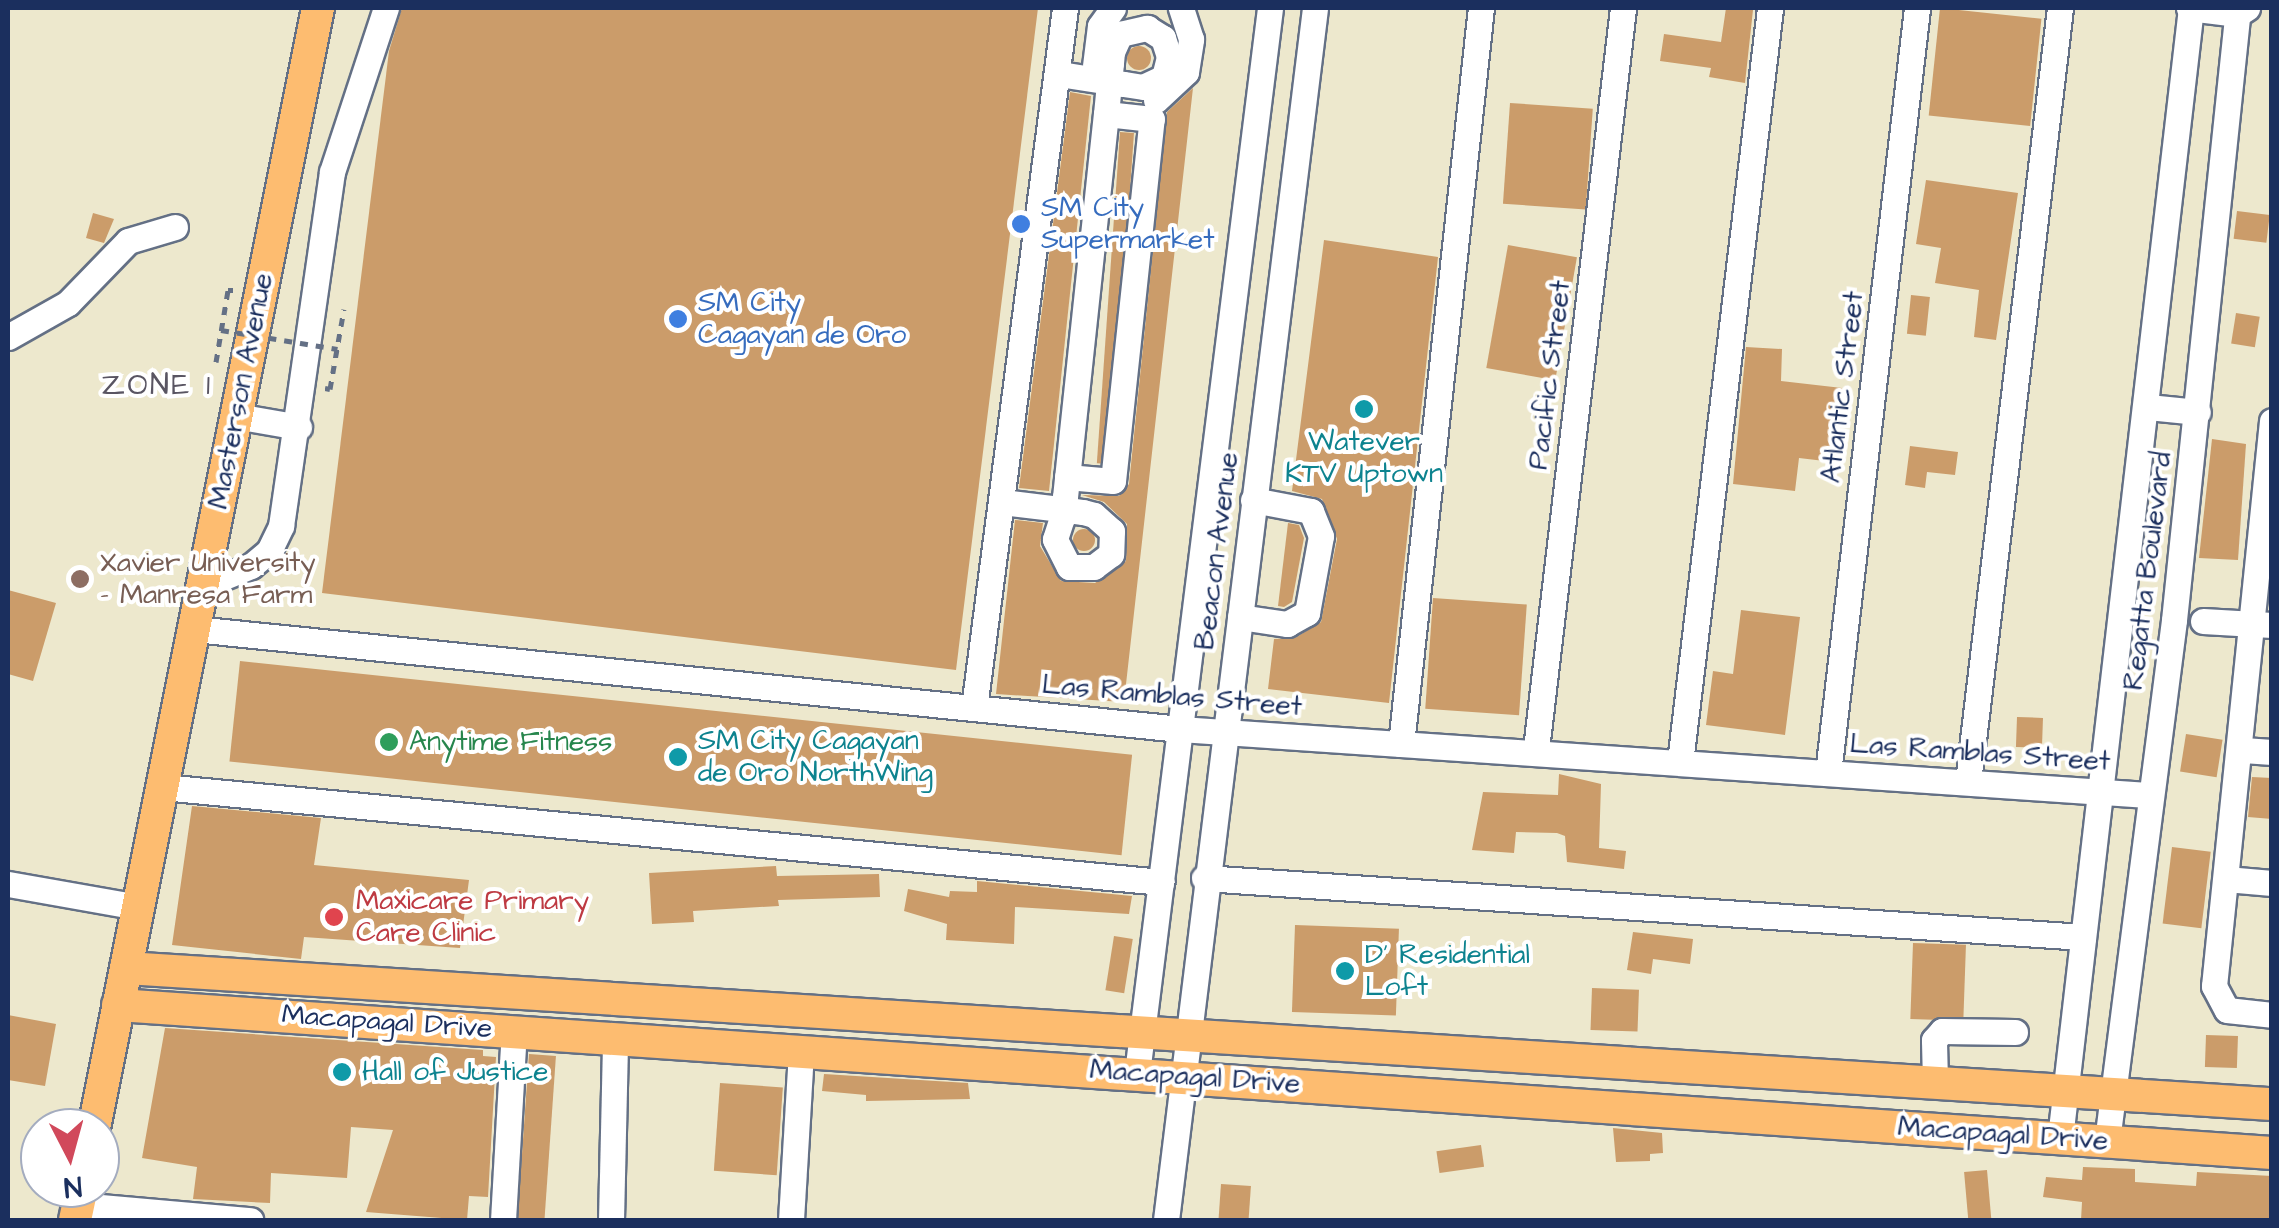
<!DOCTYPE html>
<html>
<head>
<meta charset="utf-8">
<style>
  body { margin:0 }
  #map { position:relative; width:2279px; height:1228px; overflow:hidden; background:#ede8cd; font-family:"Architects Daughter",sans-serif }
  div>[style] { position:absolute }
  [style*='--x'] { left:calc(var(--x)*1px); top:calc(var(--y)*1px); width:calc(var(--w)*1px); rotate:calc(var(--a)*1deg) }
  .building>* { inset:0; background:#cb9c6a; transform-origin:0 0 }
  .round { border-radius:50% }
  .path>* { height:5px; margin-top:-2.5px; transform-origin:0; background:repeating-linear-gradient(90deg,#647085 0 8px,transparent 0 16px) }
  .roads { filter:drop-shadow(2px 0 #647085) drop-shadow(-2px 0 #647085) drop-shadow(0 2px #647085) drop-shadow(0 -2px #647085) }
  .minor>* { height:25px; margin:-12.5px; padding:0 12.5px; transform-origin:12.5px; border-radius:12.5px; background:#fff }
  .major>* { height:32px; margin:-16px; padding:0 16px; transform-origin:16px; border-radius:16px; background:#fdbc70 }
  .path-bridge>* { height:5px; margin-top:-2.5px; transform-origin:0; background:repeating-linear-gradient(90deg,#647085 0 8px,transparent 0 16px) }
  .dots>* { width:28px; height:28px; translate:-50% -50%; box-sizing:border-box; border:5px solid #fff; border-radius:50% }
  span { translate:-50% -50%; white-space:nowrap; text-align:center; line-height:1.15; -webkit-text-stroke:8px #fff; paint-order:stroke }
  .shop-label { font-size:28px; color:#366cbe }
  .left { translate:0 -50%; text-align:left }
  .street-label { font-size:28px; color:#1b2f5e }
  .culture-label { font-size:28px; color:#0d838f }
  .education-label { font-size:28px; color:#785e54 }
  .leisure-label { font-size:28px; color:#27864d }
  .health-label { font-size:28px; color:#be3a42 }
  .neighbourhood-label { font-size:30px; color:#595562; letter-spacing:2.5px }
  .frame { position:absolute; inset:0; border:10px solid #1b2f5e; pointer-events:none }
  .north { position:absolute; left:20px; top:1108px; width:100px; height:100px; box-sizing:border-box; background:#fff; border:2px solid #a4acbf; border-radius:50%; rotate:174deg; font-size:28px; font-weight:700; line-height:40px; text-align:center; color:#1b2f5e }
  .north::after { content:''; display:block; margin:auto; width:35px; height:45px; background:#d1495b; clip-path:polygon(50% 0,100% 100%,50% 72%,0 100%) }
</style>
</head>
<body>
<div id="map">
  <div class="building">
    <i style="clip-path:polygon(402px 8px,1038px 8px,956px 670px,322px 593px,389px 51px)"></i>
    <i style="clip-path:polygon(1726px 8px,1753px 10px,1745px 83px,1709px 77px,1711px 68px,1660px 61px,1664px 34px,1721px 42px)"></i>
    <i style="left:1940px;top:8px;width:102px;height:108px;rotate:6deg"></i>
    <i class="round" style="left:1127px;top:46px;width:24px;height:24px"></i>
    <i style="clip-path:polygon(1193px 88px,1124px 702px,996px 694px,1015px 520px,1043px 523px,1040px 546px,1061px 581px,1095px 583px,1126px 561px,1127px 524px,1104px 502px,1082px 495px,1119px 496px,1129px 484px,1167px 112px)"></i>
    <i style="clip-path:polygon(1070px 92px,1091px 96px,1049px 491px,1019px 488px)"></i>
    <i style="left:1510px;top:103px;width:83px;height:101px;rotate:4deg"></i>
    <i style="left:1120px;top:132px;width:14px;height:332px;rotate:4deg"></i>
    <i style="clip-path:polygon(1926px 180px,2018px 193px,1996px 340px,1974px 337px,1979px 290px,1935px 283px,1941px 248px,1916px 244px)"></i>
    <i style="left:2237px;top:211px;width:33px;height:28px;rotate:7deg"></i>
    <i style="clip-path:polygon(93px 213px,114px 219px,104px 243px,86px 238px)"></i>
    <i style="clip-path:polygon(1324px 240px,1438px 257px,1389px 703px,1268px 689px,1274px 639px,1295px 638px,1321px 622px,1337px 539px,1322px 499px,1292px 491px)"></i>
    <i style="left:1508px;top:245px;width:70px;height:125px;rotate:10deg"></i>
    <i style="left:1911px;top:295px;width:19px;height:39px;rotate:6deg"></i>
    <i style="left:2236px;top:313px;width:24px;height:31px;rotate:9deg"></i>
    <i style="clip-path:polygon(1746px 347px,1782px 349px,1781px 381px,1842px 388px,1833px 462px,1799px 458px,1795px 491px,1733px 484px)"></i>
    <i style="clip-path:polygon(2212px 439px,2246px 444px,2238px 560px,2199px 558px)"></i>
    <i style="clip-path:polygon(1910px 446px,1958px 452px,1955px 475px,1927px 472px,1925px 488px,1905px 485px)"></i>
    <i style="clip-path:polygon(1288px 523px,1299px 525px,1304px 538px,1292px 602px,1284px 607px,1278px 606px)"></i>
    <i class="round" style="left:1073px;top:529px;width:22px;height:22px"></i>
    <i style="clip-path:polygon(8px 590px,56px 603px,33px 681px,8px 674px)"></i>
    <i style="left:1433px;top:598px;width:94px;height:111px;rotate:4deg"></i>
    <i style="clip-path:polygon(1741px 610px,1800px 617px,1785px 735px,1706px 725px,1713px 671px,1733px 674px)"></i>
    <i style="left:240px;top:661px;width:897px;height:101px;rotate:6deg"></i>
    <i style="left:2017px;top:717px;width:26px;height:30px;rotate:2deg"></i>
    <i style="left:2186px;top:734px;width:37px;height:38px;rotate:9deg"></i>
    <i style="clip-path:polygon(1559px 774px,1601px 784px,1599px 848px,1626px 851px,1624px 869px,1567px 862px,1565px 836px,1557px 833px,1516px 832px,1514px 853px,1472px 850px,1483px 792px,1558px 795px)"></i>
    <i style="clip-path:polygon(2252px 777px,2272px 778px,2272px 819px,2248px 817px)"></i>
    <i style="clip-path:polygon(192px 806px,321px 818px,314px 865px,469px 880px,460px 948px,304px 937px,301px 959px,172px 945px)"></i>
    <i style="left:2172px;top:847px;width:39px;height:77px;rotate:7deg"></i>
    <i style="clip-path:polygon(776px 866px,777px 876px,879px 874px,880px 897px,778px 900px,779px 906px,693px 911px,694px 922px,652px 924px,649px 873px)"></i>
    <i style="clip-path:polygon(977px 881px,1132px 896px,1129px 914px,1015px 907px,1014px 944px,946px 940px,947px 924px,904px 911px,908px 889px,949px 897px,950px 891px,977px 892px)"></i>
    <i style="left:1295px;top:925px;width:104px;height:87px;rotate:2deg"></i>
    <i style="clip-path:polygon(1633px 932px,1693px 939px,1690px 964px,1653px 959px,1651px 974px,1627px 970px)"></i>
    <i style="left:1114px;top:936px;width:19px;height:55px;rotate:9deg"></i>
    <i style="left:1913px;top:943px;width:53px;height:76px;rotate:2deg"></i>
    <i style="left:1592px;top:988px;width:47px;height:42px;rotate:2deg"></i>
    <i style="clip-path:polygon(8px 1015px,56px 1024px,45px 1086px,8px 1080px)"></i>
    <i style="clip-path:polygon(165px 1028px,483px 1050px,483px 1056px,496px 1057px,488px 1197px,469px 1196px,467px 1220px,366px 1212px,393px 1130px,351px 1127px,347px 1178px,271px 1173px,270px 1203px,193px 1199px,197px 1167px,142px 1158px)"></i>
    <i style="left:2206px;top:1035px;width:32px;height:32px;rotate:2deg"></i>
    <i style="left:529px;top:1054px;width:27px;height:166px;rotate:4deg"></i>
    <i style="clip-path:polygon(824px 1074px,968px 1083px,970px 1099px,866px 1101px,866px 1095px,822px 1091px)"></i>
    <i style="left:720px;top:1083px;width:63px;height:88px;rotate:4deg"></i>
    <i style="clip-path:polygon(1613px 1128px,1662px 1133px,1663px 1153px,1650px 1154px,1650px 1161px,1616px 1162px)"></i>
    <i style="left:1481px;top:1145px;width:22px;height:45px;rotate:82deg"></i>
    <i style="clip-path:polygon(2083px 1167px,2135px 1169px,2135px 1182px,2196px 1186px,2197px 1172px,2272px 1176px,2272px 1220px,2081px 1220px,2082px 1202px,2043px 1197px,2046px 1177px,2082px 1180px)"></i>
    <i style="left:1987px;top:1170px;width:50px;height:23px;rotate:85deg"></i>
    <i style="left:1221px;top:1184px;width:30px;height:36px;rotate:4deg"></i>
  </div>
  <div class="path">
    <i style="--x:216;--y:362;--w:73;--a:-80.5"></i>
    <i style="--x:228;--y:290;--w:5;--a:0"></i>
    <i style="--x:325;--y:388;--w:5;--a:11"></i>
    <i style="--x:330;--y:389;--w:81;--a:-80.1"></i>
  </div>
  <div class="roads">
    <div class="minor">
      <i style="--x:2189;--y:8;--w:49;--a:7"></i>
      <i style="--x:2238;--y:14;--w:11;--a:-34"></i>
      <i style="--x:1095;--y:66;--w:40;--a:-82.9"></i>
      <i style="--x:1100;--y:26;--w:22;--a:-54"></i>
      <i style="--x:1156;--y:100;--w:41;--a:-43"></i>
      <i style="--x:1186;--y:72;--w:33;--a:-81"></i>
      <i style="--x:1191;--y:39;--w:33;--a:-108"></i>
      <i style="--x:8;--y:337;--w:69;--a:-29.5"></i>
      <i style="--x:68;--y:303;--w:86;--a:-45.9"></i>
      <i style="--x:128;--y:241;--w:49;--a:-16.6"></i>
      <i style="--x:2148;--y:407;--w:50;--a:5.7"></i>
      <i style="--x:236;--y:416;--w:64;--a:9.9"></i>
      <i style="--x:2272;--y:421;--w:568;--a:95.86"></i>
      <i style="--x:2214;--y:986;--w:27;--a:62"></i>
      <i style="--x:2227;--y:1010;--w:45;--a:6.3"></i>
      <i style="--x:1067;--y:477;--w:46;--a:5"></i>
      <i style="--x:1113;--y:481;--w:364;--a:-83.9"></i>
      <i style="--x:1152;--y:119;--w:46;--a:-173.8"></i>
      <i style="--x:1002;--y:502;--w:66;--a:6.9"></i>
      <i style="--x:1068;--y:510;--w:15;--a:8"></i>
      <i style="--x:1083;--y:512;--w:11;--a:15"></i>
      <i style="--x:1094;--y:515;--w:24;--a:42"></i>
      <i style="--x:1112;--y:531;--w:23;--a:92"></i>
      <i style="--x:1111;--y:554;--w:21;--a:143"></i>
      <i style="--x:1094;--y:567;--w:25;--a:180"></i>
      <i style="--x:1069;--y:567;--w:31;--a:-117"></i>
      <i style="--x:1055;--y:539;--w:22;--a:-72"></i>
      <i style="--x:1062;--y:518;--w:21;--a:-82"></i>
      <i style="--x:1065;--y:497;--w:385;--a:-83.9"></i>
      <i style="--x:1106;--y:114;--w:51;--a:-84.4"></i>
      <i style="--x:1111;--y:63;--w:11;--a:-85"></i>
      <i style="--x:1112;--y:52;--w:20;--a:-66"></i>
      <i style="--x:1120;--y:34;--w:28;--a:-13"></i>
      <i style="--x:1147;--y:28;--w:19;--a:32"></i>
      <i style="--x:1163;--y:38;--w:20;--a:72"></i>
      <i style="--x:1169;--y:57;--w:21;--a:104"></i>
      <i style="--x:1164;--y:77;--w:23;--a:155"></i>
      <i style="--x:1143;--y:87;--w:20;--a:-171"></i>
      <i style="--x:1123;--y:84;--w:65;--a:-171.1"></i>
      <i style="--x:202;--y:586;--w:53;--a:-22.2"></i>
      <i style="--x:251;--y:566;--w:23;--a:-40"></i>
      <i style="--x:269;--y:551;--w:28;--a:-64"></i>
      <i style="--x:281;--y:526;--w:358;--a:-81.8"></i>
      <i style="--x:332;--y:172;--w:173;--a:-71.8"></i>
      <i style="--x:1240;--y:617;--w:48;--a:8.5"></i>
      <i style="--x:1287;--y:624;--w:23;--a:-29"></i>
      <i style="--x:1307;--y:613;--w:78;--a:-79.7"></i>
      <i style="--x:1321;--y:536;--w:27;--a:-112"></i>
      <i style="--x:1311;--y:511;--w:59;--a:-169.3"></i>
      <i style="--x:2203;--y:621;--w:69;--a:3.3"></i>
      <i style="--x:194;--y:629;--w:991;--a:5.79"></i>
      <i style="--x:1180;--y:729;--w:970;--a:3.9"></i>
      <i style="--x:974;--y:708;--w:706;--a:-82.59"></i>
      <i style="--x:1401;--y:744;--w:740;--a:-83.8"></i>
      <i style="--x:1536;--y:749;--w:746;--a:-83.3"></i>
      <i style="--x:2243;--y:750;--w:29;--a:4"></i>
      <i style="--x:1680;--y:762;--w:759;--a:-83.19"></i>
      <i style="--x:1828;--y:773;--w:770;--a:-83.36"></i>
      <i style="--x:1968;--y:782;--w:779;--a:-83.22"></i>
      <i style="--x:162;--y:787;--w:1004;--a:5.43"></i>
      <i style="--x:1204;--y:878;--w:881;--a:3.84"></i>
      <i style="--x:2226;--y:879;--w:46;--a:5"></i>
      <i style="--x:8;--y:884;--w:132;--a:10"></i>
      <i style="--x:1137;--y:1073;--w:1073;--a:-82.88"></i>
      <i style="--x:1935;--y:1082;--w:42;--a:-91.4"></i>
      <i style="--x:1934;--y:1040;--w:12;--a:-48"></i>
      <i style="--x:1942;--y:1031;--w:73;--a:0.8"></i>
      <i style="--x:2060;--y:1138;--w:1138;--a:-83.39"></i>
      <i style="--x:2107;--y:1141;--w:525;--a:-82.67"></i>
      <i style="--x:2174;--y:620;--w:615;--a:-84.03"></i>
      <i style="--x:78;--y:1205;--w:173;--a:5"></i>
      <i style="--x:503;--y:1220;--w:190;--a:-86.7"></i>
      <i style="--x:611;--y:1220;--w:183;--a:-88.7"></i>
      <i style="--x:791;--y:1220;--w:170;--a:-86.6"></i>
      <i style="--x:1166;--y:1220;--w:1221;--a:-82.99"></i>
    </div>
    <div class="major">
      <i style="--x:126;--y:968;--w:2150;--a:3.63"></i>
      <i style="--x:118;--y:1005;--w:2159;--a:3.93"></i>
      <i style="--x:94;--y:1128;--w:1142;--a:-78.69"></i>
      <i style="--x:75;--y:1220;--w:33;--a:-78"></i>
    </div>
  </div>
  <div class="path-bridge">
    <i style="--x:221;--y:330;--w:118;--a:9.3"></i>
  </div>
  <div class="dots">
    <i style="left:1021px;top:224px;background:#3f7fe0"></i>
    <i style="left:678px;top:319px;background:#3f7fe0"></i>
    <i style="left:1364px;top:409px;background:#0f9aa8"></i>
    <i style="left:80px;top:579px;background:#8d6e63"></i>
    <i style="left:389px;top:742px;background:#2e9e5b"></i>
    <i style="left:678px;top:757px;background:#0f9aa8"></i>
    <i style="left:334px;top:917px;background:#e0444e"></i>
    <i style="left:1345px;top:971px;background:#0f9aa8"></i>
    <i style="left:342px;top:1072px;background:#0f9aa8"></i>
  </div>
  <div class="shop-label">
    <span class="left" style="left:1041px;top:224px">SM City<br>Supermarket</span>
    <span class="left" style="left:698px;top:319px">SM City<br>Cagayan de Oro</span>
  </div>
  <div class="street-label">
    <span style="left:1550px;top:375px;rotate:-83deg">Pacific Street</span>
    <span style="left:1843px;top:387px;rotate:-83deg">Atlantic Street</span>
    <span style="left:241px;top:391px;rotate:-79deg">Masterson Avenue</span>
    <span style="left:1217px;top:551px;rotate:-83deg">Beacon Avenue</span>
    <span style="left:2148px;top:571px;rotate:-83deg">Regatta Boulevard</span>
    <span style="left:1172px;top:696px;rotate:5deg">Las Ramblas Street</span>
    <span style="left:1980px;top:753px;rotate:4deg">Las Ramblas Street</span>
    <span style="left:387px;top:1022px;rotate:4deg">Macapagal Drive</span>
    <span style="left:1195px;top:1077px;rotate:4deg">Macapagal Drive</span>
    <span style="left:2003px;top:1134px;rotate:4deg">Macapagal Drive</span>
  </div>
  <div class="culture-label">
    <span style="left:1364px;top:458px">Watever<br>KTV Uptown</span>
    <span class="left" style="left:698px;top:757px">SM City Cagayan<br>de Oro NorthWing</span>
    <span class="left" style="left:1365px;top:971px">D' Residential<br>Loft</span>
    <span class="left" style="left:362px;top:1072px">Hall of Justice</span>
  </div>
  <div class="education-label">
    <span class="left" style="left:100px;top:579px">Xavier University<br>- Manresa Farm</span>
  </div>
  <div class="leisure-label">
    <span class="left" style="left:409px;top:742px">Anytime Fitness</span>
  </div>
  <div class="health-label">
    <span class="left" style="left:356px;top:917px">Maxicare Primary<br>Care Clinic</span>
  </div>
  <div class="neighbourhood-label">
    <span style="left:157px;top:385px">ZONE 1</span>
  </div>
  <div class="frame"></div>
  <div class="north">N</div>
</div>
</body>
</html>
